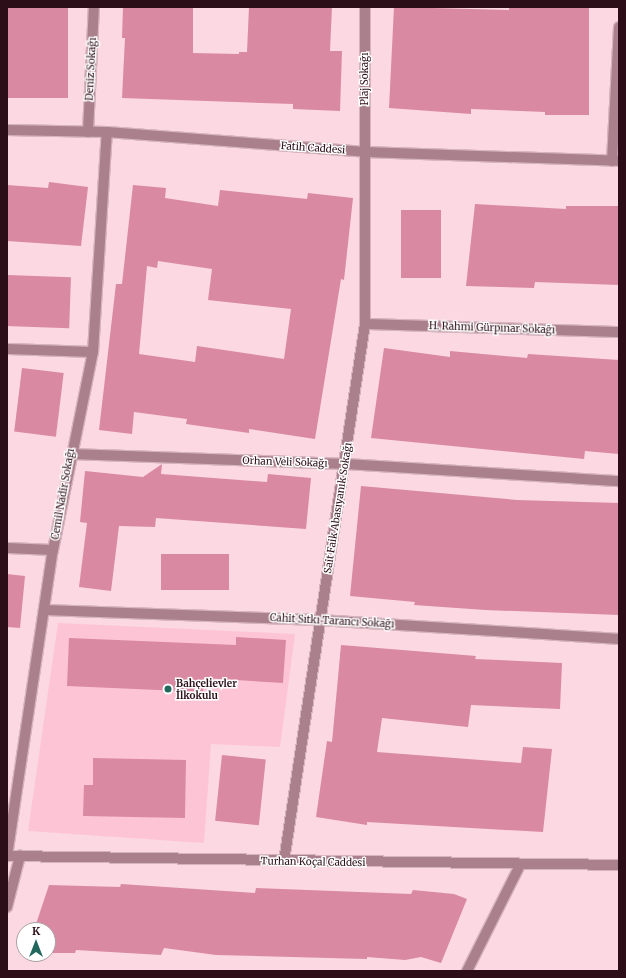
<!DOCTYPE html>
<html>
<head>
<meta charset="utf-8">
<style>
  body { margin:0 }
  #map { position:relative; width:626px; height:978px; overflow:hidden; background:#fbd8e2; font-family:Merriweather,serif }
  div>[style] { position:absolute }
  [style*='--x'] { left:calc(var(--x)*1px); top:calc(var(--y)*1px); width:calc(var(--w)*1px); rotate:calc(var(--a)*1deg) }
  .built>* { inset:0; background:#fdc4d5 }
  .building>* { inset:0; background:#da89a3; transform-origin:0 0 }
  .roads { filter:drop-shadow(1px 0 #d6b4be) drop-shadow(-1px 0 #d6b4be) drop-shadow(0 1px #d6b4be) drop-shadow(0 -1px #d6b4be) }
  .street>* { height:10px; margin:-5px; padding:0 5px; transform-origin:5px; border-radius:5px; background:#ab808d }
  .dots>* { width:11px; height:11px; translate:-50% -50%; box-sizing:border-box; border:2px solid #fff; border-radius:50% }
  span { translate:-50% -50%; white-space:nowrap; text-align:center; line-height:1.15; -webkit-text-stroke:3px #fff; paint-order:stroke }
  .street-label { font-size:10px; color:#2c0e19 }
  .poi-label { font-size:10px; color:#2c0e19; font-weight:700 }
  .left { translate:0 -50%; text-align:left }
  .frame { position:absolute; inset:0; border:8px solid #2c0e19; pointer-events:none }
  .north { position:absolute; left:16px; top:922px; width:40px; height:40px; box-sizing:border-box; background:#fff; border:1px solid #ab9fa3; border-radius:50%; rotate:0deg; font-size:11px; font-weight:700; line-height:16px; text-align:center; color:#2c0e19 }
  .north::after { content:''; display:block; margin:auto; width:14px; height:18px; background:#22675b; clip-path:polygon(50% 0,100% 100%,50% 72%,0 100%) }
</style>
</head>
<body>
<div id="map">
  <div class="built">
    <i style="clip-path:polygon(58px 623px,295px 634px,280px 747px,211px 744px,204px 843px,28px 831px)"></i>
  </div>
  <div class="building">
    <i style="left:7px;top:7px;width:61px;height:91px"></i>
    <i style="clip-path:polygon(123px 7px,193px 7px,193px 53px,239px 54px,239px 52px,247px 52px,249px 7px,332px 7px,330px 51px,342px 51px,340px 111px,293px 109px,293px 104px,122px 98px,125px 38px,122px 38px)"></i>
    <i style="clip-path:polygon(394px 7px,509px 10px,509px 7px,589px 7px,589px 115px,545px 115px,545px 112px,471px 109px,471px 114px,389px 108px)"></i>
    <i style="clip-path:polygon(49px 182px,88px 187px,81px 246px,7px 241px,7px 185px,48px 188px)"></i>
    <i style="clip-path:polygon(evenodd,133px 185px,166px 188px,165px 198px,218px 206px,220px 190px,307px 199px,308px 193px,353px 198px,344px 280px,341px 279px,315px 439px,249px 429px,249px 433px,186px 424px,187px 419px,134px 412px,132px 434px,99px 430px,116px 284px,122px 284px,133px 185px,158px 261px,212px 269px,208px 300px,291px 309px,284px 359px,197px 346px,195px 362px,139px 354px,147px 266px,157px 268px,158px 261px)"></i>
    <i style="clip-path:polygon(475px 204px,566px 209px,566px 206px,619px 206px,619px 285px,535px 282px,534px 288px,466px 286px)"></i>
    <i style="left:401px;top:210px;width:40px;height:68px"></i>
    <i style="left:7px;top:275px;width:64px;height:51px;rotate:2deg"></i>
    <i style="clip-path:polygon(384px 348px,450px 357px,450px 351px,527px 358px,528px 354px,619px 360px,619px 454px,585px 451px,584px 459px,371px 438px)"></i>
    <i style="left:22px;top:368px;width:42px;height:64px;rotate:7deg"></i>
    <i style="clip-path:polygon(162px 464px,161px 474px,267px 482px,268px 474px,311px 478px,306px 529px,156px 518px,155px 527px,119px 526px,111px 591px,79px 587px,87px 523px,80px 522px,85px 471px,143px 477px)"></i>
    <i style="clip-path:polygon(361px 486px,517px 500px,619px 503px,619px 615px,485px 610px,414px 605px,415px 602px,350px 596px)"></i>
    <i style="left:229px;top:554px;width:36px;height:68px;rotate:90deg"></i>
    <i style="clip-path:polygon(7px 574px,25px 576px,20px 628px,7px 627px)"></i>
    <i style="clip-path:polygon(236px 637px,286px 640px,283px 683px,204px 678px,203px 692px,67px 686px,69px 638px,236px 645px)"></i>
    <i style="clip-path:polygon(341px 645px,476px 656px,475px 659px,562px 663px,560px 709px,471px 705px,468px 727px,382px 718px,377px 752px,521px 763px,523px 747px,552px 749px,543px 832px,367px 822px,367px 825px,316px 817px,327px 741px,332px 742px)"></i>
    <i style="left:222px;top:755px;width:44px;height:66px;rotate:6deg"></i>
    <i style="clip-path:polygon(93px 758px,186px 760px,185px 818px,83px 816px,84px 785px,93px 785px)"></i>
    <i style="clip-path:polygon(121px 884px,255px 893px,256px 888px,411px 894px,413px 890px,454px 894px,467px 899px,441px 963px,421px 957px,405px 960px,367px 957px,367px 959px,216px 955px,164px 948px,161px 955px,76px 950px,75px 953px,48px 953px,48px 930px,34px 930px,49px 885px,120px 887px)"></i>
  </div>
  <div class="roads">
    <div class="street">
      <i style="--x:7;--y:130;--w:100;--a:1.1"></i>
      <i style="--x:107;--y:132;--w:259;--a:4.4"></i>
      <i style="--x:365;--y:152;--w:254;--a:2"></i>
      <i style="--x:88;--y:132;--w:125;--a:-87.3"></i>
      <i style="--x:612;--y:161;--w:134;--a:-87"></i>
      <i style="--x:365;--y:324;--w:254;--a:1.8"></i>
      <i style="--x:7;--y:349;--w:86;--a:2"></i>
      <i style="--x:71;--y:454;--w:275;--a:2.1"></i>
      <i style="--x:346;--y:464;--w:274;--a:3.6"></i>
      <i style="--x:7;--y:548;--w:46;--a:2.5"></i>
      <i style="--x:45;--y:610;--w:274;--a:2.1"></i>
      <i style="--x:319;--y:620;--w:301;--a:3.6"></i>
      <i style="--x:7;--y:856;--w:309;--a:-81.5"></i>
      <i style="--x:53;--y:550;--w:202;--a:-78.6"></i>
      <i style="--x:93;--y:352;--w:220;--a:-86.4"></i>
      <i style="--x:7;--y:856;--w:612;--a:0.84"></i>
      <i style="--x:284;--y:861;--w:543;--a:-81.42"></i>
      <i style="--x:365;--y:324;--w:317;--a:-90"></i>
      <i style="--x:7;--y:907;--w:53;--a:-75.7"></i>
      <i style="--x:467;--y:971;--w:119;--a:-63.4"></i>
    </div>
  </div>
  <div class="dots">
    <i style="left:168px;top:689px;background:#22675b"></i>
  </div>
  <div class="street-label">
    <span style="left:91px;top:69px;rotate:-87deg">Deniz Sokağı</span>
    <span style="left:365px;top:79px;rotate:-90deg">Plaj Sokağı</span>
    <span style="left:313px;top:148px;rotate:4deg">Fatih Caddesi</span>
    <span style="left:492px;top:328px;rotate:2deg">H. Rahmi Gürpınar Sokağı</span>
    <span style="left:285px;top:462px;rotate:2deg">Orhan Veli Sokağı</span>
    <span style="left:63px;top:494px;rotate:-80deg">Cemil Nadir Sokağı</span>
    <span style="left:338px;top:508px;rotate:-81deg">Sait Faik Abasıyanık Sokağı</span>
    <span style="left:332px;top:621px;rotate:3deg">Cahit Sıtkı Tarancı Sokağı</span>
    <span style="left:313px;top:862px;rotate:1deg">Turhan Koçal Caddesi</span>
  </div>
  <div class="poi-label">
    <span class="left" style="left:176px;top:689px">Bahçelievler<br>İlkokulu</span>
  </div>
  <div class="frame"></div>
  <div class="north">K</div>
</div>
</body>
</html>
